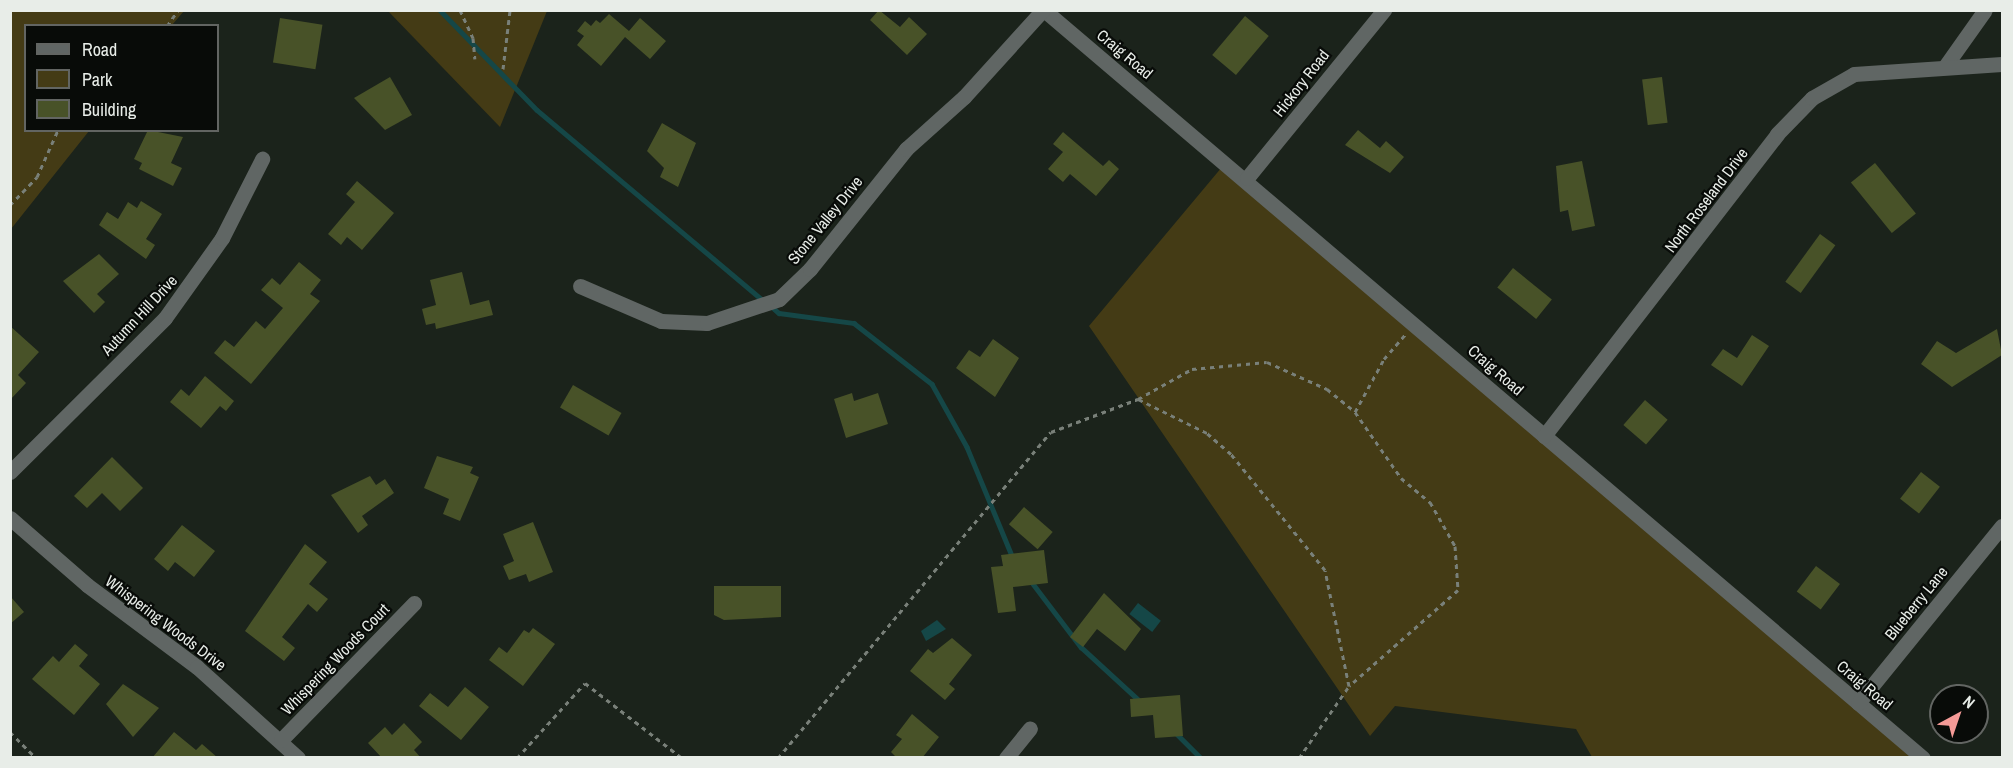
<!DOCTYPE html>
<html>
<head>
<meta charset="utf-8">
<style>
  body { margin:0 }
  #map { position:relative; width:2013px; height:768px; overflow:hidden; background:#1b231b; font-family:"Archivo Narrow",sans-serif }
  div>[style] { position:absolute }
  [style*='--x'] { left:calc(var(--x)*1px); top:calc(var(--y)*1px); width:calc(var(--w)*1px); rotate:calc(var(--a)*1deg) }
  .green>* { inset:0; background:#443b15 }
  .water>* { inset:0; background:#154747; transform-origin:0 0 }
  .stream>* { height:4.5px; margin:-2.25px; padding:0 2.25px; transform-origin:2.25px; border-radius:2.25px; background:#154747 }
  .building>* { inset:0; background:#485228; transform-origin:0 0 }
  .path>* { height:3px; margin-top:-1.5px; transform-origin:0; background:repeating-linear-gradient(90deg,#798079 0 4.5px,transparent 0 9px) }
  .minor>* { height:15px; margin:-7.5px; padding:0 7.5px; transform-origin:7.5px; border-radius:7.5px; background:#606664 }
  span { translate:-50% -50%; white-space:nowrap; text-align:center; line-height:1.15; -webkit-text-stroke:4.5px #080b08; paint-order:stroke }
  .street-label { font-size:16px; color:#e8ede8 }
  .frame { position:absolute; inset:0; border:12px solid #e8ede8; pointer-events:none }
  .legend { position:absolute; left:24px; top:24px; width:195px; height:108px; box-sizing:border-box; background:#080b08; border:2px solid #626562; margin:0; padding:8px 10px; list-style:none; font-size:18px; color:#e8ede8 }
  .legend li { display:flex; align-items:center; gap:12px; height:30px }
  .legend b { width:30px; border:2px solid #626562 }
  .north { position:absolute; left:1929px; top:684px; width:60px; height:60px; box-sizing:border-box; background:#080b08; border:2px solid #626562; border-radius:50%; rotate:40deg; font-size:16px; font-weight:700; line-height:24px; text-align:center; color:#e8ede8 }
  .north::after { content:''; display:block; margin:auto; width:21px; height:27px; background:#f59b97; clip-path:polygon(50% 0,100% 100%,50% 72%,0 100%) }
</style>
</head>
<body>
<div id="map">
  <div class="green">
    <i style="clip-path:polygon(11px 10px,184px 11px,172px 25px,26px 26px,26px 130px,89px 131px,11px 229px)"></i>
    <i style="clip-path:polygon(388px 11px,547px 11px,500px 127px)"></i>
    <i style="clip-path:polygon(1227px 161px,1923px 757px,1592px 757px,1576px 729px,1395px 706px,1370px 736px,1089px 326px)"></i>
  </div>
  <div class="water">
    <i style="left:1138px;top:603px;width:29px;height:14px;rotate:38deg"></i>
    <i style="clip-path:polygon(937px 620px,946px 629px,926px 641px,921px 631px)"></i>
  </div>
  <div class="stream">
    <i style="--x:440;--y:10;--w:139;--a:45.9"></i>
    <i style="--x:537;--y:110;--w:295;--a:40.1"></i>
    <i style="--x:770;--y:305;--w:12;--a:42"></i>
    <i style="--x:779;--y:313;--w:76;--a:7.6"></i>
    <i style="--x:854;--y:323;--w:99;--a:38"></i>
    <i style="--x:932;--y:384;--w:72;--a:60.9"></i>
    <i style="--x:967;--y:447;--w:120;--a:67.5"></i>
    <i style="--x:1031;--y:581;--w:83;--a:52.9"></i>
    <i style="--x:1081;--y:647;--w:80;--a:42.5"></i>
    <i style="--x:1175;--y:732;--w:37;--a:45"></i>
  </div>
  <div class="building">
    <i style="clip-path:polygon(879px 10px,900px 27px,909px 17px,927px 34px,907px 55px,870px 20px)"></i>
    <i style="clip-path:polygon(609px 14px,629px 31px,640px 18px,666px 41px,650px 59px,625px 37px,601px 66px,577px 45px,584px 36px,577px 31px,585px 21px,591px 26px,596px 20px,600px 23px)"></i>
    <i style="left:1245px;top:16px;width:31px;height:51px;rotate:40deg"></i>
    <i style="left:280px;top:18px;width:43px;height:45px;rotate:9deg"></i>
    <i style="clip-path:polygon(390px 77px,412px 115px,385px 130px,354px 98px)"></i>
    <i style="left:1662px;top:77px;width:46px;height:20px;rotate:83deg"></i>
    <i style="clip-path:polygon(662px 123px,696px 143px,678px 187px,660px 177px,664px 168px,647px 151px)"></i>
    <i style="clip-path:polygon(148px 130px,183px 137px,171px 163px,182px 168px,173px 186px,139px 169px,142px 163px,134px 159px)"></i>
    <i style="clip-path:polygon(1358px 130px,1380px 148px,1386px 141px,1404px 157px,1390px 173px,1345px 145px)"></i>
    <i style="clip-path:polygon(1063px 132px,1103px 166px,1109px 160px,1119px 169px,1096px 196px,1070px 174px,1063px 182px,1048px 169px,1063px 152px,1053px 144px)"></i>
    <i style="clip-path:polygon(1582px 161px,1595px 226px,1572px 231px,1568px 210px,1560px 212px,1556px 166px)"></i>
    <i style="left:1875px;top:163px;width:65px;height:31px;rotate:51deg"></i>
    <i style="clip-path:polygon(357px 181px,394px 213px,362px 250px,347px 237px,341px 245px,328px 234px,355px 202px,346px 194px)"></i>
    <i style="clip-path:polygon(141px 201px,162px 214px,146px 239px,155px 245px,146px 259px,99px 225px,107px 212px,118px 219px,128px 202px,137px 208px)"></i>
    <i style="left:1820px;top:234px;width:19px;height:59px;rotate:36deg"></i>
    <i style="clip-path:polygon(99px 254px,119px 274px,97px 294px,105px 302px,94px 313px,63px 281px)"></i>
    <i style="clip-path:polygon(299px 262px,321px 280px,310px 294px,320px 301px,251px 384px,214px 353px,225px 340px,234px 347px,256px 321px,265px 329px,283px 308px,261px 290px,272px 278px,280px 285px)"></i>
    <i style="left:1513px;top:268px;width:50px;height:25px;rotate:39deg"></i>
    <i style="clip-path:polygon(462px 272px,470px 305px,489px 300px,493px 315px,436px 329px,435px 323px,426px 325px,422px 309px,436px 305px,430px 280px)"></i>
    <i style="clip-path:polygon(10px 326px,39px 352px,18px 375px,26px 383px,10px 400px)"></i>
    <i style="clip-path:polygon(1997px 329px,2002px 355px,1952px 387px,1921px 364px,1937px 341px,1956px 353px)"></i>
    <i style="clip-path:polygon(1752px 335px,1769px 346px,1742px 386px,1711px 365px,1723px 349px,1737px 358px)"></i>
    <i style="clip-path:polygon(993px 339px,1019px 358px,995px 397px,956px 368px,969px 350px,980px 357px)"></i>
    <i style="clip-path:polygon(205px 376px,234px 401px,226px 411px,220px 406px,201px 428px,170px 402px,181px 389px,189px 396px)"></i>
    <i style="left:573px;top:385px;width:56px;height:26px;rotate:30deg"></i>
    <i style="clip-path:polygon(852px 393px,854px 401px,878px 393px,888px 424px,846px 438px,834px 399px)"></i>
    <i style="left:1645px;top:400px;width:30px;height:33px;rotate:41deg"></i>
    <i style="clip-path:polygon(437px 456px,473px 467px,470px 473px,479px 477px,460px 521px,443px 514px,449px 499px,424px 488px)"></i>
    <i style="clip-path:polygon(112px 457px,143px 488px,120px 511px,102px 493px,87px 508px,74px 496px)"></i>
    <i style="left:1921px;top:472px;width:24px;height:34px;rotate:38deg"></i>
    <i style="clip-path:polygon(370px 476px,376px 485px,385px 479px,394px 493px,362px 516px,368px 525px,358px 533px,331px 495px)"></i>
    <i style="left:1024px;top:507px;width:38px;height:23px;rotate:41deg"></i>
    <i style="clip-path:polygon(533px 522px,553px 572px,529px 582px,526px 574px,509px 580px,503px 566px,514px 561px,503px 534px)"></i>
    <i style="clip-path:polygon(182px 525px,215px 551px,194px 577px,175px 562px,168px 571px,154px 559px)"></i>
    <i style="clip-path:polygon(305px 544px,327px 562px,309px 584px,328px 599px,317px 612px,308px 604px,282px 637px,295px 648px,284px 661px,245px 631px)"></i>
    <i style="clip-path:polygon(1044px 550px,1048px 583px,1013px 587px,1016px 611px,998px 613px,991px 567px,1003px 566px,1001px 555px)"></i>
    <i style="left:1816px;top:566px;width:30px;height:32px;rotate:37deg"></i>
    <i style="clip-path:polygon(714px 586px,781px 586px,781px 617px,724px 620px,714px 615px)"></i>
    <i style="clip-path:polygon(1104px 593px,1141px 629px,1125px 651px,1097px 629px,1083px 647px,1070px 637px)"></i>
    <i style="clip-path:polygon(10px 596px,24px 612px,10px 624px)"></i>
    <i style="clip-path:polygon(533px 628px,555px 644px,523px 686px,489px 660px,499px 647px,507px 653px,524px 630px,529px 633px)"></i>
    <i style="clip-path:polygon(952px 638px,972px 655px,949px 684px,955px 689px,945px 700px,910px 671px,928px 649px,933px 653px)"></i>
    <i style="clip-path:polygon(75px 644px,88px 655px,79px 666px,100px 684px,74px 715px,32px 679px,53px 656px,59px 662px)"></i>
    <i style="clip-path:polygon(123px 684px,159px 708px,133px 737px,106px 704px)"></i>
    <i style="clip-path:polygon(465px 687px,489px 707px,461px 740px,419px 706px,430px 693px,448px 707px)"></i>
    <i style="clip-path:polygon(1180px 695px,1183px 736px,1155px 738px,1153px 715px,1131px 717px,1130px 699px)"></i>
    <i style="clip-path:polygon(912px 714px,939px 737px,922px 758px,897px 758px,891px 752px,902px 739px,896px 735px)"></i>
    <i style="clip-path:polygon(404px 723px,422px 742px,414px 750px,421px 758px,382px 758px,368px 743px,385px 727px,392px 735px)"></i>
    <i style="clip-path:polygon(174px 732px,196px 750px,202px 744px,218px 758px,152px 758px)"></i>
  </div>
  <div class="path">
    <i style="--x:460;--y:10;--w:31;--a:65"></i>
    <i style="--x:473;--y:38;--w:21;--a:85"></i>
    <i style="--x:167;--y:26;--w:19;--a:-55"></i>
    <i style="--x:503;--y:69;--w:59;--a:-83.2"></i>
    <i style="--x:10;--y:205;--w:39;--a:-46"></i>
    <i style="--x:37;--y:177;--w:51;--a:-65.9"></i>
    <i style="--x:1355;--y:412;--w:80;--a:55.1"></i>
    <i style="--x:1401;--y:478;--w:38;--a:40"></i>
    <i style="--x:1430;--y:502;--w:51;--a:60.4"></i>
    <i style="--x:1455;--y:546;--w:44;--a:86.1"></i>
    <i style="--x:1458;--y:590;--w:145;--a:138.6"></i>
    <i style="--x:1349;--y:686;--w:118;--a:-101.7"></i>
    <i style="--x:1325;--y:570;--w:149;--a:-129"></i>
    <i style="--x:1231;--y:454;--w:32;--a:-139"></i>
    <i style="--x:1207;--y:433;--w:77;--a:-153.8"></i>
    <i style="--x:1138;--y:399;--w:62;--a:-29.1"></i>
    <i style="--x:1192;--y:369;--w:75;--a:-5.3"></i>
    <i style="--x:1267;--y:362;--w:66;--a:24.2"></i>
    <i style="--x:1327;--y:389;--w:36;--a:39"></i>
    <i style="--x:1355;--y:412;--w:60;--a:-61.3"></i>
    <i style="--x:1384;--y:359;--w:33;--a:-49"></i>
    <i style="--x:10;--y:732;--w:37;--a:45"></i>
    <i style="--x:517;--y:758;--w:101;--a:-47.8"></i>
    <i style="--x:585;--y:683;--w:123;--a:37.7"></i>
    <i style="--x:778;--y:758;--w:425;--a:-50.1"></i>
    <i style="--x:1051;--y:432;--w:93;--a:-20.8"></i>
    <i style="--x:1299;--y:758;--w:88;--a:-55.2"></i>
  </div>
  <div class="minor">
    <i style="--x:1044;--y:10;--w:1154;--a:40.4"></i>
    <i style="--x:1946;--y:65;--w:67;--a:-54.7"></i>
    <i style="--x:1247;--y:178;--w:217;--a:-50.8"></i>
    <i style="--x:580;--y:286;--w:88;--a:23.4"></i>
    <i style="--x:661;--y:321;--w:46;--a:2.5"></i>
    <i style="--x:707;--y:323;--w:76;--a:-18.4"></i>
    <i style="--x:779;--y:299;--w:43;--a:-44.1"></i>
    <i style="--x:810;--y:269;--w:154;--a:-51.3"></i>
    <i style="--x:906;--y:149;--w:78;--a:-41.9"></i>
    <i style="--x:964;--y:97;--w:118;--a:-47.8"></i>
    <i style="--x:1544;--y:436;--w:381;--a:-52.3"></i>
    <i style="--x:1777;--y:134;--w:50;--a:-45.8"></i>
    <i style="--x:1812;--y:98;--w:48;--a:-29.7"></i>
    <i style="--x:1854;--y:74;--w:148;--a:-3.9"></i>
    <i style="--x:10;--y:472;--w:218;--a:-44.8"></i>
    <i style="--x:165;--y:318;--w:98;--a:-54.5"></i>
    <i style="--x:222;--y:238;--w:89;--a:-63.1"></i>
    <i style="--x:10;--y:518;--w:102;--a:41"></i>
    <i style="--x:87;--y:585;--w:137;--a:36.7"></i>
    <i style="--x:197;--y:667;--w:136;--a:42"></i>
    <i style="--x:1858;--y:703;--w:228;--a:-50.9"></i>
    <i style="--x:281;--y:740;--w:191;--a:-45.8"></i>
    <i style="--x:1006;--y:758;--w:38;--a:-51"></i>
  </div>
  <div class="street-label">
    <span style="left:1125px;top:54px;rotate:40deg">Craig Road</span>
    <span style="left:1301px;top:83px;rotate:-52deg">Hickory Road</span>
    <span style="left:1706px;top:200px;rotate:-53deg">North Roseland Drive</span>
    <span style="left:825px;top:220px;rotate:-51deg">Stone Valley Drive</span>
    <span style="left:139px;top:315px;rotate:-47deg">Autumn Hill Drive</span>
    <span style="left:1496px;top:370px;rotate:41deg">Craig Road</span>
    <span style="left:1916px;top:603px;rotate:-51deg">Blueberry Lane</span>
    <span style="left:166px;top:623px;rotate:37deg">Whispering Woods Drive</span>
    <span style="left:335px;top:659px;rotate:-46deg">Whispering Woods Court</span>
    <span style="left:1865px;top:685px;rotate:40deg">Craig Road</span>
  </div>
  <div class="frame"></div>
  <ul class="legend">
  <li><b style="height:8px;background:#606664"></b>Road</li>
  <li><b style="height:16px;background:#443b15"></b>Park</li>
  <li><b style="height:16px;background:#485228"></b>Building</li>
  </ul>
  <div class="north">N</div>
</div>
</body>
</html>
